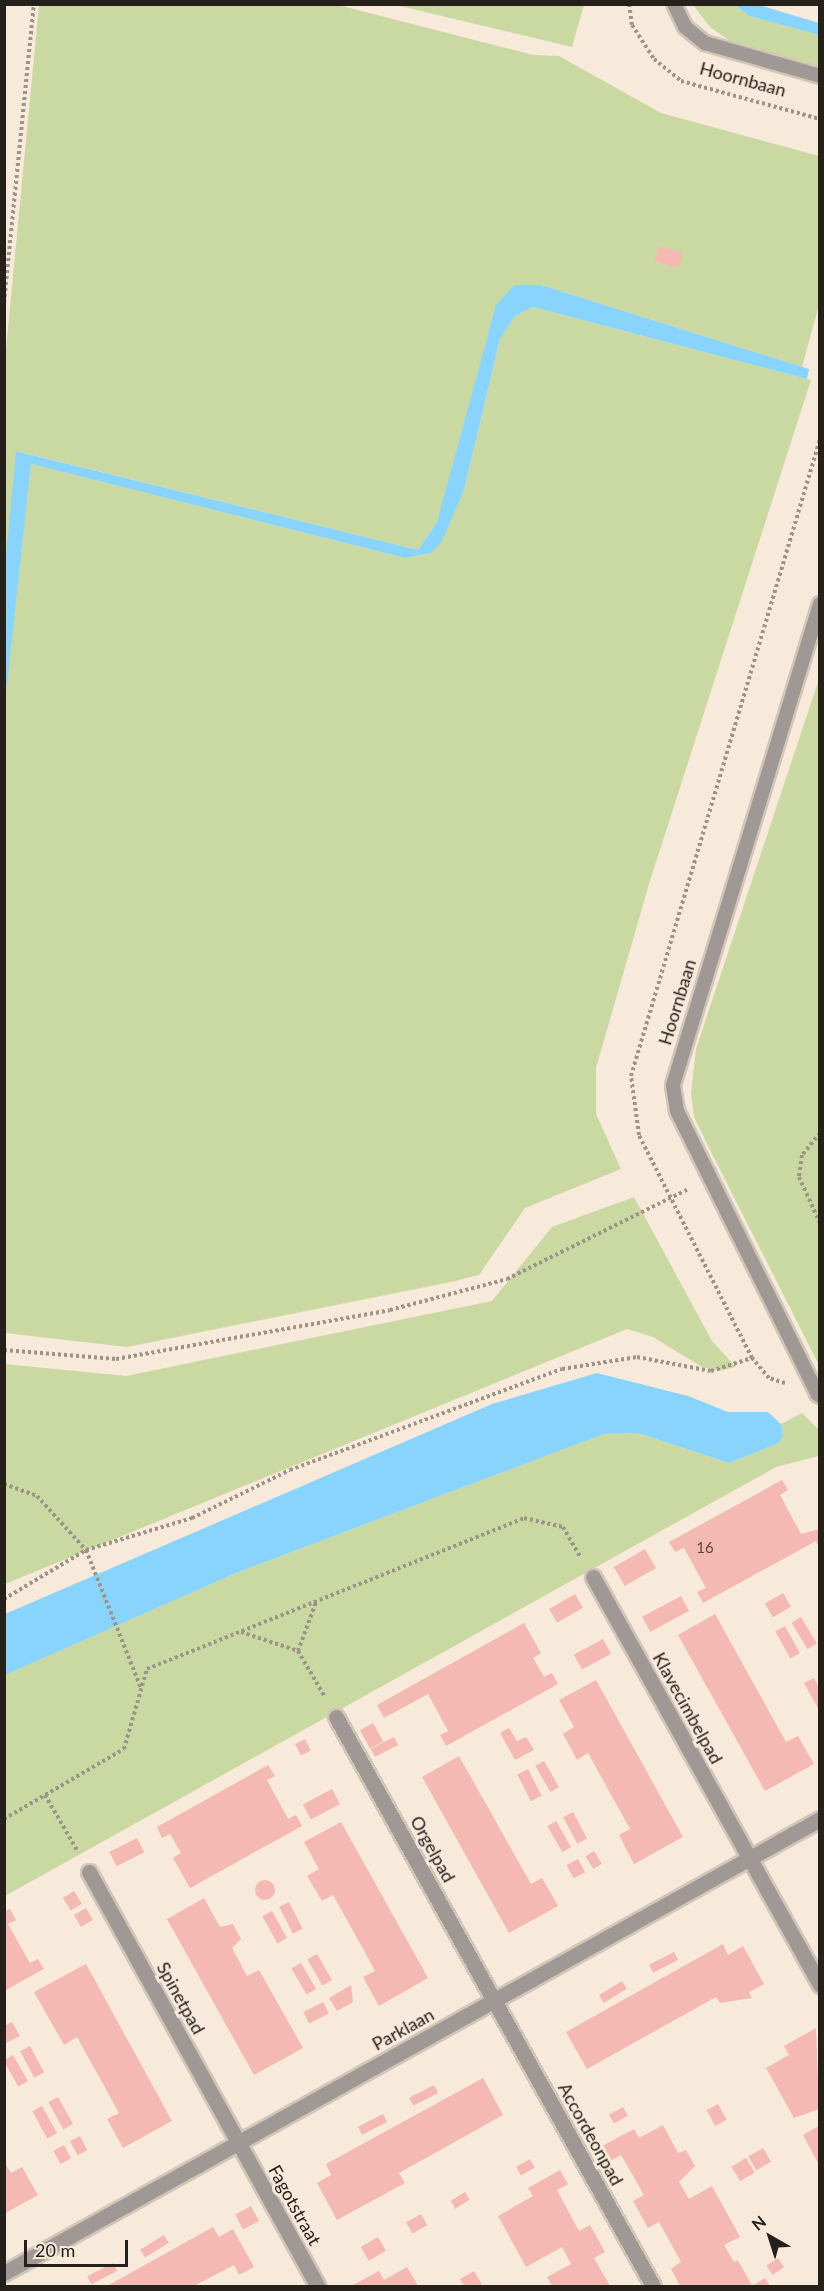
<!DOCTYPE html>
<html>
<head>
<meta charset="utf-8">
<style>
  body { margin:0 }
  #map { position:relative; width:824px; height:2291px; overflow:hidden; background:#f8eadb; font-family:Lato,sans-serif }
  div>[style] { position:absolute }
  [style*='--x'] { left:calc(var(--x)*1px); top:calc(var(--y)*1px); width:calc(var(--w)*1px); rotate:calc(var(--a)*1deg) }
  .green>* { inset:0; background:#cad9a1 }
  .water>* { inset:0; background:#89d4fc }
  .building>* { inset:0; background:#f4b9b2; transform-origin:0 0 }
  .round { border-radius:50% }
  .path>* { height:4px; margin-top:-2px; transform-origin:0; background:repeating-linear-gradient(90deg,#9d9388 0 3px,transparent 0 6px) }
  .roads { filter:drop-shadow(2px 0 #d2c6b8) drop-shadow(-2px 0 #d2c6b8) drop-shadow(0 2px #d2c6b8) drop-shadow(0 -2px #d2c6b8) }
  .service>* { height:14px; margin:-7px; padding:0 7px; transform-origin:7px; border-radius:7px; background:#a09894 }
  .minor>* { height:15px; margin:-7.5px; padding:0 7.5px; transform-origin:7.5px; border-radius:7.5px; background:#a09894 }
  .tertiary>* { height:15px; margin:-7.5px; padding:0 7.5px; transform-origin:7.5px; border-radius:7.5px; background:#a09894 }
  span { translate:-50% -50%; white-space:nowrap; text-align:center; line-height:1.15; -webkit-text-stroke:6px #f8eadb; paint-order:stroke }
  .number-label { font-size:15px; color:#5a4641 }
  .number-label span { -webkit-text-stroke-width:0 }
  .street-label { font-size:18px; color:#26201b }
  .frame { position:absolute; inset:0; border:6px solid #26201b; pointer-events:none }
  .north { position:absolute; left:740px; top:2207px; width:60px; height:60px; -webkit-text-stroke:4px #f8eadb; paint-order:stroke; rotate:321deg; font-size:16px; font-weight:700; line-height:24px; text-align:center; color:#26201b }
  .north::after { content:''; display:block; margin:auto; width:21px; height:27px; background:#26201b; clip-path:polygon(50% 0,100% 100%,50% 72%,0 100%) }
  .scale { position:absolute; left:24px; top:2240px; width:104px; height:27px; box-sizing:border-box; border:3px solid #26201b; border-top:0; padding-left:8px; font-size:18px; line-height:21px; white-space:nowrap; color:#26201b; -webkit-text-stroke:4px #f8eadb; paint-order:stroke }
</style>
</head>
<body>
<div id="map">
  <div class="green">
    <i style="clip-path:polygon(39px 5px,338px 5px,534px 55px,559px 56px,661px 113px,819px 156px,819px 305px,802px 367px,541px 285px,514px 285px,437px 522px,418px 550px,17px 451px,5px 576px,5px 359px)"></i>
    <i style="clip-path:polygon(396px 5px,584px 4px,584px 5px,572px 47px)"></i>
    <i style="clip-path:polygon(693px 5px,735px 5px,749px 16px,819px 35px,819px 67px,733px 43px,710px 27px)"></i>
    <i style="clip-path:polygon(533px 307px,811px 380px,649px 884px,596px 1068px,596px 1114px,621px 1169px,525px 1208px,479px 1275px,451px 1282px,127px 1347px,5px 1333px,4px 703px,31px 464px,405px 558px,431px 553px,464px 490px,500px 339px,515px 316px)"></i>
    <i style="clip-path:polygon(819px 679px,820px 1365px,819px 1365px,710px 1150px,694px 1117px,691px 1093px,696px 1049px)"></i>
    <i style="clip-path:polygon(634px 1197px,712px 1341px,736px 1367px,719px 1371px,702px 1367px,653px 1337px,627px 1329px,5px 1584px,5px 1364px,126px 1376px,492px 1301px,552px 1227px)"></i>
    <i style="clip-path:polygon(802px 1413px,819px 1430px,819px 1456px,776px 1467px,5px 1896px,4px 1675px,236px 1573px,604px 1434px,638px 1433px,729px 1463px,779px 1443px,781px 1424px)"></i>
  </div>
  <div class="water">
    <i style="clip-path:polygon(735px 5px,759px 5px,819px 23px,819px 35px,749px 16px)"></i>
    <i style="clip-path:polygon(514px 285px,541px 285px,809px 369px,807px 379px,533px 307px,515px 316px,500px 339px,464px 490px,441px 543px,431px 553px,405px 558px,31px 464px,5px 703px,4px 576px,16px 451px,418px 550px,437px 522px,496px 305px)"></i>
    <i style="clip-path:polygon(597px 1373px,688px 1396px,728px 1412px,768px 1412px,781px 1424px,783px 1435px,779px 1443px,729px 1463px,638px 1433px,604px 1434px,236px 1573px,5px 1675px,5px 1614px,492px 1404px)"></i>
  </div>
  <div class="building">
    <i style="left:659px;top:246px;width:25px;height:16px;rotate:16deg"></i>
    <i style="clip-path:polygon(782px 1480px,788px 1490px,780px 1495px,801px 1534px,819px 1529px,819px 1547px,816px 1541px,703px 1603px,697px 1592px,706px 1588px,684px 1548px,675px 1552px,669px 1542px)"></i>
    <i style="left:645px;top:1549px;width:22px;height:36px;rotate:60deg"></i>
    <i style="left:783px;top:1593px;width:16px;height:21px;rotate:60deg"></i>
    <i style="left:575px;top:1594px;width:16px;height:30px;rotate:60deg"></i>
    <i style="left:681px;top:1596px;width:17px;height:44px;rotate:62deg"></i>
    <i style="clip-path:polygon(715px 1614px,786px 1742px,798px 1736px,814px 1764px,765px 1791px,678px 1635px)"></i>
    <i style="left:801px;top:1617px;width:31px;height:11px;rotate:59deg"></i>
    <i style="clip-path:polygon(524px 1623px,541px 1653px,533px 1658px,544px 1677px,552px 1673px,558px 1684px,446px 1746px,440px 1735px,448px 1731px,428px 1694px,384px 1718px,377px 1705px)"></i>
    <i style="left:785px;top:1626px;width:31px;height:11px;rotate:61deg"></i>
    <i style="left:603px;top:1639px;width:17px;height:33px;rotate:62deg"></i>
    <i style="clip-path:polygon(814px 1678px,819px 1688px,819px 1710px,804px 1683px)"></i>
    <i style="clip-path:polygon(596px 1680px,683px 1837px,634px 1864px,619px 1835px,630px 1829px,588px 1753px,577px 1760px,563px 1734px,574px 1727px,559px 1700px)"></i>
    <i style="left:373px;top:1723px;width:21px;height:15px;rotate:61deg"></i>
    <i style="clip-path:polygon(509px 1728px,517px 1741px,526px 1737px,534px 1750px,515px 1760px,500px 1733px)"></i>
    <i style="left:394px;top:1737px;width:9px;height:26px;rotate:63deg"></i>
    <i style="left:305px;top:1739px;width:13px;height:11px;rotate:63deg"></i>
    <i style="clip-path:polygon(459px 1756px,531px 1884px,542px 1878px,558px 1906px,509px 1933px,422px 1777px)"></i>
    <i style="left:544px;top:1761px;width:30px;height:10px;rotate:60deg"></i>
    <i style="clip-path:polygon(268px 1765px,275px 1776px,267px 1780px,288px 1819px,296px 1815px,302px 1826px,190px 1888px,173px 1858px,181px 1853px,170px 1834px,162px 1838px,157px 1827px)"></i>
    <i style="left:528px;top:1769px;width:30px;height:12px;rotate:63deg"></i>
    <i style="left:332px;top:1789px;width:17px;height:33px;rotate:62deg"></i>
    <i style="left:573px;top:1812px;width:30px;height:11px;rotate:62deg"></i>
    <i style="left:556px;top:1821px;width:30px;height:10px;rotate:60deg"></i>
    <i style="clip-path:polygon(341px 1822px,428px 1978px,379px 2006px,363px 1977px,375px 1971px,362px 1947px,333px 1895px,322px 1901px,307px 1876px,319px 1869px,304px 1842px)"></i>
    <i style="left:137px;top:1838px;width:16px;height:31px;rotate:63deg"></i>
    <i style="left:594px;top:1851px;width:15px;height:10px;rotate:58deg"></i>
    <i style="left:578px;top:1859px;width:15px;height:13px;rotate:62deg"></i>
    <i class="round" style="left:255px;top:1880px;width:20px;height:20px"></i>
    <i style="left:74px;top:1891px;width:15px;height:13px;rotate:58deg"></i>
    <i style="clip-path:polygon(204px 1898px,220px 1927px,233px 1924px,241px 1939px,232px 1948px,247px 1976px,259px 1970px,303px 2048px,254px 2075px,167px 1919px)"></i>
    <i style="left:289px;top:1902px;width:30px;height:11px;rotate:63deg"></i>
    <i style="left:86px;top:1908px;width:14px;height:14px;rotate:60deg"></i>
    <i style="clip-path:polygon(10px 1909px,16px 1920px,8px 1924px,30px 1963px,38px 1959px,44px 1969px,4px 1991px,4px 1911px)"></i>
    <i style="left:272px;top:1911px;width:31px;height:11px;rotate:61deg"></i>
    <i style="clip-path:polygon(723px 1944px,728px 1955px,743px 1946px,764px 1984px,749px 1992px,752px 1998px,720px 2003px,716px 1997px,587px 2069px,566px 2032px)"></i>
    <i style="left:674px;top:1952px;width:9px;height:28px;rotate:63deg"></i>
    <i style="left:317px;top:1954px;width:30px;height:11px;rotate:60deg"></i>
    <i style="left:301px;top:1963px;width:30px;height:11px;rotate:60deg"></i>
    <i style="clip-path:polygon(86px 1964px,172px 2121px,123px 2148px,107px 2119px,119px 2113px,77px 2037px,64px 2045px,34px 1992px)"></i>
    <i style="left:622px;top:1981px;width:9px;height:27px;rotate:58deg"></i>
    <i style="clip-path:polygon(351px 1985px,353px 2002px,337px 2011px,329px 1998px)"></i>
    <i style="left:323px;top:2002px;width:13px;height:22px;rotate:63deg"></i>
    <i style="clip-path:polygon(12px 2022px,20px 2036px,4px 2044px,4px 2026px)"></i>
    <i style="clip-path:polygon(816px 2028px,819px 2109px,794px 2118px,766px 2068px,789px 2055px,784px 2046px)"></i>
    <i style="left:30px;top:2046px;width:30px;height:11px;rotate:62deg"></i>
    <i style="left:13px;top:2055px;width:30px;height:11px;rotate:60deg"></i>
    <i style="clip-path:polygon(483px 2078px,503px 2115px,399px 2173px,405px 2183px,337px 2220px,317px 2183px,331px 2175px,326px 2164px)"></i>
    <i style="left:434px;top:2085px;width:9px;height:28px;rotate:63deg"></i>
    <i style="left:58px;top:2097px;width:31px;height:11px;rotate:61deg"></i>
    <i style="left:718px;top:2104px;width:18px;height:13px;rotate:61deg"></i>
    <i style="left:42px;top:2106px;width:31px;height:11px;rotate:61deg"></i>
    <i style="left:623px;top:2107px;width:10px;height:16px;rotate:61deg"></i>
    <i style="left:383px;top:2114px;width:9px;height:28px;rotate:63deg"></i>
    <i style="clip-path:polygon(663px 2125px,678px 2153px,686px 2150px,695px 2166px,679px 2182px,689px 2199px,712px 2186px,740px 2237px,724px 2245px,734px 2262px,738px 2260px,752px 2286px,765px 2278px,770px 2286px,680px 2286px,671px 2269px,681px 2262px,659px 2222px,648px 2228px,633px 2201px,644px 2195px,621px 2155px,610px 2161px,602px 2146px,634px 2129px,639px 2138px)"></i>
    <i style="clip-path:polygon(819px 2126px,819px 2165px,803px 2135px)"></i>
    <i style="left:80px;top:2136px;width:16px;height:11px;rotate:63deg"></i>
    <i style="left:64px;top:2145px;width:15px;height:12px;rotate:62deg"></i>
    <i style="left:763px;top:2148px;width:16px;height:17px;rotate:60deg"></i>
    <i style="left:746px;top:2158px;width:17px;height:17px;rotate:59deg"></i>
    <i style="left:530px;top:2159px;width:10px;height:16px;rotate:61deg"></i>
    <i style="clip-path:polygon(4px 2162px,11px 2173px,22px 2167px,38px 2195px,4px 2214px)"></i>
    <i style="clip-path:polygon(560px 2170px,568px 2184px,557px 2190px,579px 2231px,590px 2225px,605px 2252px,594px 2258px,610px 2286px,552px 2286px,547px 2277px,571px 2264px,562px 2247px,526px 2267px,498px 2216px,533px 2196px,528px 2188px)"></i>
    <i style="left:465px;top:2192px;width:9px;height:17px;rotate:58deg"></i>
    <i style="left:251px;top:2206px;width:17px;height:18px;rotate:62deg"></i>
    <i style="left:421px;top:2214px;width:13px;height:17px;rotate:61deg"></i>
    <i style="clip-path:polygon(213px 2227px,219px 2237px,233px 2229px,254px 2267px,239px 2275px,234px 2265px,194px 2286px,107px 2286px)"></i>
    <i style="left:164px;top:2235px;width:9px;height:28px;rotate:58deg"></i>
    <i style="left:378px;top:2237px;width:16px;height:20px;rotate:60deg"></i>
    <i style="left:778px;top:2258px;width:11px;height:14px;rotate:56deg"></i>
    <i style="left:113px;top:2263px;width:9px;height:29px;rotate:63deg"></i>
    <i style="clip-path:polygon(407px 2267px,418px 2286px,351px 2286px,379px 2271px,384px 2280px)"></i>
    <i style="clip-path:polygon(474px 2271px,483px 2286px,464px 2286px,460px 2279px)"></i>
  </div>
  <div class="path">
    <i style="--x:629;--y:4;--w:21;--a:82"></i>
    <i style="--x:632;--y:25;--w:40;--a:57.1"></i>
    <i style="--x:654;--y:59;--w:35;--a:39"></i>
    <i style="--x:681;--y:81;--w:144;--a:15.3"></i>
    <i style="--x:4;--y:303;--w:301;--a:-84.3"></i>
    <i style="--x:820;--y:1133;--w:28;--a:129"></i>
    <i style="--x:802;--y:1155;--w:22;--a:98"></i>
    <i style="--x:799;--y:1177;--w:51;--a:65.5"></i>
    <i style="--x:4;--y:1350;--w:112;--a:4.6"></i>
    <i style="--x:116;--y:1359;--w:278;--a:-10.1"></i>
    <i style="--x:390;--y:1310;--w:121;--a:-14.8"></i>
    <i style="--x:507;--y:1279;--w:202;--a:-26.4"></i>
    <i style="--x:785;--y:1383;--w:17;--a:-163"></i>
    <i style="--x:769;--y:1378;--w:26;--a:-130"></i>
    <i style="--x:752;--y:1358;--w:250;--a:-116.9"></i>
    <i style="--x:639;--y:1135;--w:60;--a:-97.7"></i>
    <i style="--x:631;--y:1076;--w:664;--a:-73.47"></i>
    <i style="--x:4;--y:1484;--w:35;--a:20"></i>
    <i style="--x:37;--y:1496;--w:73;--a:47.8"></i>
    <i style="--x:86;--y:1550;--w:111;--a:-16.8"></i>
    <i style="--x:192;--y:1518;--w:109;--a:-26.1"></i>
    <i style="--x:290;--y:1470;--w:290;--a:-20.4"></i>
    <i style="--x:562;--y:1369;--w:76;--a:-9.1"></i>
    <i style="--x:637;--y:1357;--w:75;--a:10.7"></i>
    <i style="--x:711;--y:1371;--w:43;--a:-17.6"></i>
    <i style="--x:4;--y:1599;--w:96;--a:-30.9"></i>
    <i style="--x:86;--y:1550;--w:149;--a:68.3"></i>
    <i style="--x:241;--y:1632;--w:60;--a:18.4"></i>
    <i style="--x:298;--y:1651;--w:52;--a:-69.8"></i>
    <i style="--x:298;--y:1651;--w:53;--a:59.6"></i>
    <i style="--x:45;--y:1795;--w:66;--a:59.9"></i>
    <i style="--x:4;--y:1819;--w:139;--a:-30.3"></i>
    <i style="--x:124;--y:1749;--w:83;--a:-74"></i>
    <i style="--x:147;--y:1669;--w:406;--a:-21.8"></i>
    <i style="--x:524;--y:1518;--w:40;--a:13"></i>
    <i style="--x:563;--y:1527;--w:34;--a:60"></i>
  </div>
  <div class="roads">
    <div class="service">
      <i style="--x:674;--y:4;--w:25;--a:64"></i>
      <i style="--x:685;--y:27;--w:26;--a:39"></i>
      <i style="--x:705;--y:43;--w:120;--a:16"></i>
      <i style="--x:817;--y:1393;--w:315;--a:-116.4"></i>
      <i style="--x:677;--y:1111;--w:26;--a:-99"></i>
      <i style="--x:673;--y:1085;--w:503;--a:-73.01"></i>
    </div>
    <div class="minor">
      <i style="--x:593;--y:1577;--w:467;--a:60.9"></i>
      <i style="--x:336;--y:1717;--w:651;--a:60.88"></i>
      <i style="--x:89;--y:1872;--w:473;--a:61.1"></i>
      <i style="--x:4;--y:2273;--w:934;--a:-29.09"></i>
    </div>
    <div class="tertiary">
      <i style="--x:817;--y:1393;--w:4;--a:34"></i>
    </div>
  </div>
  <div class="number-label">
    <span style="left:705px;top:1548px">16</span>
  </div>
  <div class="street-label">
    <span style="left:743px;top:79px;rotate:15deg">Hoornbaan</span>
    <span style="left:677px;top:1002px;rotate:-73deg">Hoornbaan</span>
    <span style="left:688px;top:1708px;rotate:61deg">Klavecimbelpad</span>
    <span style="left:433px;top:1849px;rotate:61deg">Orgelpad</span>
    <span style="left:181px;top:1998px;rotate:61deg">Spinetpad</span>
    <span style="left:403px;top:2029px;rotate:-29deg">Parklaan</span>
    <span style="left:591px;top:2134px;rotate:61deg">Accordeonpad</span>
    <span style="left:295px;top:2205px;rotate:61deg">Fagotstraat</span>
  </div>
  <div class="frame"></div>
  <div class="north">N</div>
  <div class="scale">20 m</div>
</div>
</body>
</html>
